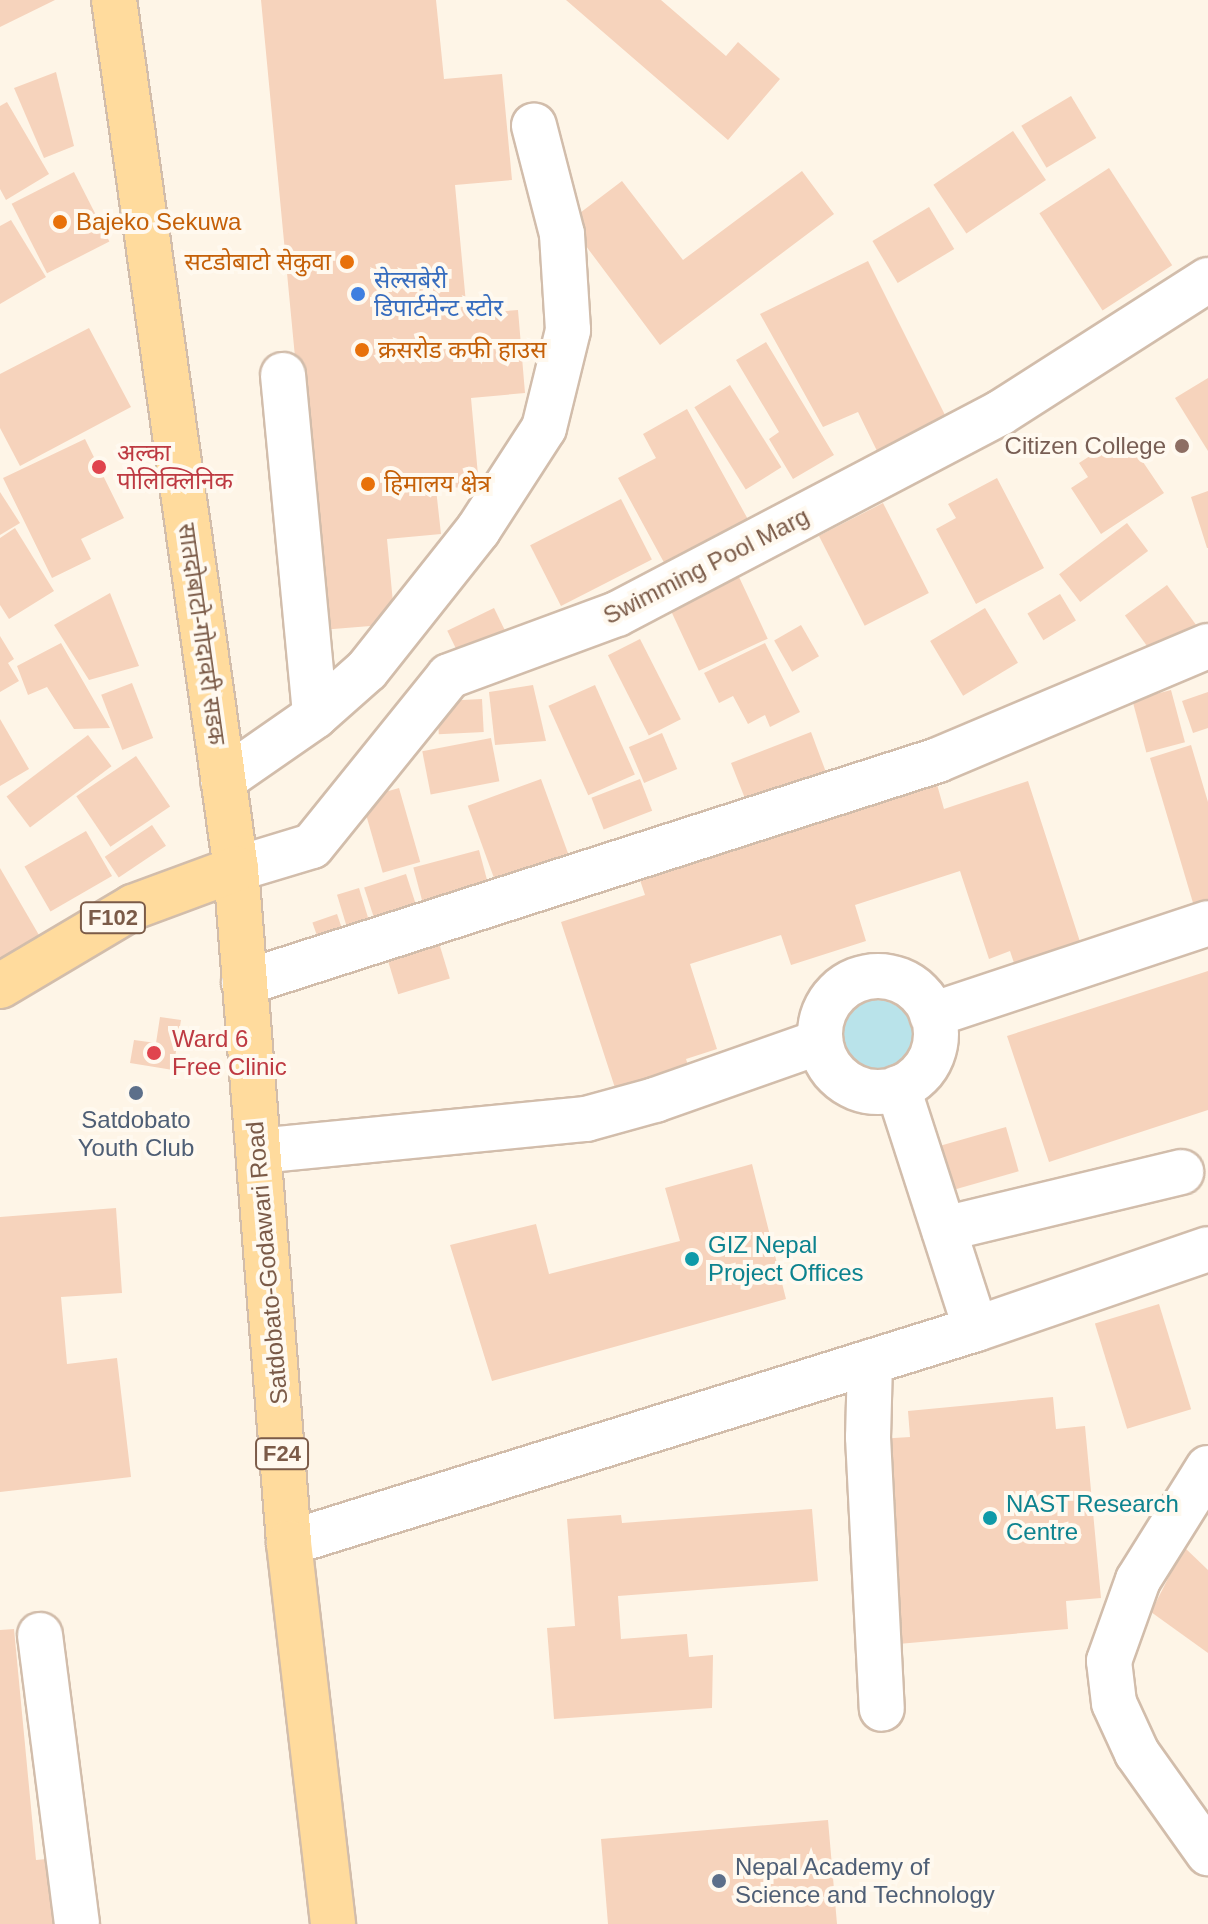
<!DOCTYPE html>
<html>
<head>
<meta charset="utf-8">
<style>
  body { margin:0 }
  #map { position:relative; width:1208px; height:1924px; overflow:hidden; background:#fef5e7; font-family:Helvetica,"Noto Sans Devanagari",sans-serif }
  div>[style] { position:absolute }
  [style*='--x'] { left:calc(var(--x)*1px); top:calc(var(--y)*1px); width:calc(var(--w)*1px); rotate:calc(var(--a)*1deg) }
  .water>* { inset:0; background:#b9e3ea }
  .round { border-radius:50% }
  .building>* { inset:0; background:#f6d3bc; transform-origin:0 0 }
  .roads { filter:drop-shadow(2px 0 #d2bdab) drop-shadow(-2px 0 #d2bdab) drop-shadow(0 2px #d2bdab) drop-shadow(0 -2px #d2bdab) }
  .minor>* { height:44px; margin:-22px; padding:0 22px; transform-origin:22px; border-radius:22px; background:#fff }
  .minor>.ring { margin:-22px; padding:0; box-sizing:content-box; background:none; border:44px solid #fff; border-radius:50% }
  .major>* { height:44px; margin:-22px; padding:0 22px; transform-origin:22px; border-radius:22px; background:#ffdb9d }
  .dots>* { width:22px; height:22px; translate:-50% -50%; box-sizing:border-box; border:4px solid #fff9ef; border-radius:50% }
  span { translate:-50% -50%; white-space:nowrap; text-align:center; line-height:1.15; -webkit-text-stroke:8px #fff9ef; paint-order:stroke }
  .shield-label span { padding:2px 6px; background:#fff9ef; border:2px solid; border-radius:6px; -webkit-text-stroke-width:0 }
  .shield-label { font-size:22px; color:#7b5b48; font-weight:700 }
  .food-label { font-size:24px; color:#c56008 }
  .left { translate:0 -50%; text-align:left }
  .right { translate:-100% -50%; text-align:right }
  .shop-label { font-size:24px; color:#366cbe }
  .education-label { font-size:24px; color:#785e54 }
  .health-label { font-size:24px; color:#be3a42 }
  .street-label { font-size:24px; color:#7b5b48 }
  .service-label { font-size:24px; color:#4e5e75 }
  .culture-label { font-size:24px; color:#0d838f }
</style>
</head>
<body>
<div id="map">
  <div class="water">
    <i class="round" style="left:841px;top:1000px;width:72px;height:72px"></i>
  </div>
  <div class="building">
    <i style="clip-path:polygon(0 0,55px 0,0 27px)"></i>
    <i style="clip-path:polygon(261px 0,436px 0,444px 79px,502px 74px,512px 180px,455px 185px,467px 314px,518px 310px,525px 393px,471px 398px,479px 486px,436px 489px,441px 534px,387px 539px,395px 624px,321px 630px)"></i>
    <i style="clip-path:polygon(566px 0,661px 0,726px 56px,738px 42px,780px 79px,728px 140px)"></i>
    <i style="clip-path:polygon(56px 72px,74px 146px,44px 158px,14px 88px)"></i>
    <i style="left:1071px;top:96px;width:49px;height:58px;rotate:59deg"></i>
    <i style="clip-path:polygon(7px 102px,49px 174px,6px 200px,0 189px,0 106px)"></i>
    <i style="left:1013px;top:131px;width:59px;height:96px;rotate:56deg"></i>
    <i style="left:1109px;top:168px;width:116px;height:83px;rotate:57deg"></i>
    <i style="clip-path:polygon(802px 171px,834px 214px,660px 345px,568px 222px,622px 181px,683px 260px)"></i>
    <i style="left:74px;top:172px;width:78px;height:70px;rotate:63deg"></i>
    <i style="left:929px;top:207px;width:49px;height:66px;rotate:59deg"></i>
    <i style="clip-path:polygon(11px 220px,46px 277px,0 304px,0 226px)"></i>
    <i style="clip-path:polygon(868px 261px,947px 419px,878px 453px,858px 412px,823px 427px,760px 314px)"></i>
    <i style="clip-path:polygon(89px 328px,131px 407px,20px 466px,0 428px,0 374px)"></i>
    <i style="clip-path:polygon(766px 342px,834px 455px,793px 479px,769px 439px,779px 432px,736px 360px)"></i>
    <i style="clip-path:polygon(1208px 378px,1208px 451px,1175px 398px)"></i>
    <i style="left:730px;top:385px;width:97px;height:42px;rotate:58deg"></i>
    <i style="clip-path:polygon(687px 409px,750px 523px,667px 568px,618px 478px,656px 458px,643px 434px)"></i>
    <i style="clip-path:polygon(1124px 434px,1164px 493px,1101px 534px,1071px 488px,1088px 477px,1079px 463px)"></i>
    <i style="clip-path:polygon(85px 439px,124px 518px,81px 539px,91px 559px,52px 578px,3px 478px)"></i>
    <i style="clip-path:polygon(997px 478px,1044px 568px,976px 604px,936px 529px,956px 518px,948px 504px)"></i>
    <i style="clip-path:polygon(1208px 491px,1208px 548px,1207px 548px,1191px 497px)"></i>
    <i style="clip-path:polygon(0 492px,20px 523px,0 535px)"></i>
    <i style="left:621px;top:499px;width:68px;height:102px;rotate:63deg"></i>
    <i style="left:883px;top:503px;width:101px;height:72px;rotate:63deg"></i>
    <i style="left:1127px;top:523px;width:35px;height:85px;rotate:53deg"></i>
    <i style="clip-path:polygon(15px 528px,54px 591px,9px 619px,0 605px,0 538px)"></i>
    <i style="left:739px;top:577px;width:68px;height:76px;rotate:65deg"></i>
    <i style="left:1167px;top:585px;width:57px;height:52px;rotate:54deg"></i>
    <i style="clip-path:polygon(110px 593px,139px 666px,89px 680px,54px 625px)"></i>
    <i style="left:1060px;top:594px;width:31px;height:38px;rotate:59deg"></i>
    <i style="left:494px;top:608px;width:25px;height:52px;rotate:64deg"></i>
    <i style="left:985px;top:608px;width:64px;height:64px;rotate:59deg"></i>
    <i style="left:801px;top:625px;width:36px;height:31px;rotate:60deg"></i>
    <i style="clip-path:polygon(0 636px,14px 659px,8px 663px,19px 681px,0 692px)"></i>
    <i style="left:640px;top:639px;width:90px;height:36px;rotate:63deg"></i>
    <i style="clip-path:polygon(61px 643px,110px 728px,74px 729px,47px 687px,28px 695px,17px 666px)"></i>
    <i style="clip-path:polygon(765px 643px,800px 712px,770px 727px,765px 715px,748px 724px,733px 696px,719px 703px,704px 673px)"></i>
    <i style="left:132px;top:683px;width:59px;height:33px;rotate:69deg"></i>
    <i style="clip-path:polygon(533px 685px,546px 741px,495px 745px,489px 692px)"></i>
    <i style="left:595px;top:685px;width:98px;height:51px;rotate:66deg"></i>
    <i style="left:1171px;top:690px;width:54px;height:40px;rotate:75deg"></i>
    <i style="clip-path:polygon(1208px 692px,1208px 728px,1193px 733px,1182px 701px)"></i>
    <i style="left:482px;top:699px;width:33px;height:45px;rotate:87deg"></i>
    <i style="clip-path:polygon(0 719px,29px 769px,0 786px)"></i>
    <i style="clip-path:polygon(811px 732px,830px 783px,746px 801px,731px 763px)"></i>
    <i style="left:662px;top:733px;width:39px;height:36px;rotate:67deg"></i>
    <i style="left:88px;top:735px;width:39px;height:102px;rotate:53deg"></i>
    <i style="left:491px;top:738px;width:44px;height:70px;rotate:79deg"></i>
    <i style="clip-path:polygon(1191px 745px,1208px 802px,1208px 909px,1196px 913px,1150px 758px)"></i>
    <i style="left:136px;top:756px;width:61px;height:72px;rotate:56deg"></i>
    <i style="left:541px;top:779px;width:79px;height:78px;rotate:70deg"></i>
    <i style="left:640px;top:779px;width:34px;height:52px;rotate:69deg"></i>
    <i style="clip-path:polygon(936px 781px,944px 809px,1028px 781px,1083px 951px,1017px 972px,1010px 951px,989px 959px,960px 871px,855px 905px,866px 941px,791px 965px,781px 935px,690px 964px,717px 1049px,686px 1059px,690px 1071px,617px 1094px,561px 922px,645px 895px,639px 877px)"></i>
    <i style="left:399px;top:788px;width:77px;height:39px;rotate:74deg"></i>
    <i style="left:152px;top:825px;width:25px;height:57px;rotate:56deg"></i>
    <i style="left:86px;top:831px;width:52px;height:71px;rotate:60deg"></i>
    <i style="left:479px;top:850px;width:34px;height:68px;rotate:75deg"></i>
    <i style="clip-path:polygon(0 868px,43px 942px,0 967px)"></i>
    <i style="left:406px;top:874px;width:42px;height:44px;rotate:72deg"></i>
    <i style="left:359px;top:888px;width:42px;height:23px;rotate:73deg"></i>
    <i style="left:337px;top:914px;width:31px;height:26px;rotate:71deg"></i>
    <i style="left:439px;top:943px;width:37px;height:54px;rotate:73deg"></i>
    <i style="clip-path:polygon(1208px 971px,1208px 1110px,1049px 1162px,1007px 1036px)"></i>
    <i style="clip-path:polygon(160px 1017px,181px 1020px,173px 1070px,130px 1063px,134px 1040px,156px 1043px)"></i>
    <i style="left:1006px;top:1127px;width:46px;height:72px;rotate:74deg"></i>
    <i style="clip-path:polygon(752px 1164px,786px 1299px,492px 1381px,450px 1245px,536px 1224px,549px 1274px,680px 1241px,665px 1188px)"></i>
    <i style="clip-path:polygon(116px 1208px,122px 1293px,61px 1297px,67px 1364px,117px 1358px,131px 1477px,0 1492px,0 1217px)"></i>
    <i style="left:1159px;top:1304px;width:110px;height:67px;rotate:73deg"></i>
    <i style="clip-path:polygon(1053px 1397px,1056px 1429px,1085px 1426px,1101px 1598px,1066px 1601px,1068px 1629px,898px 1644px,878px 1439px,910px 1437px,908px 1411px)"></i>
    <i style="clip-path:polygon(812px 1509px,818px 1581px,618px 1596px,621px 1639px,687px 1634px,689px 1657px,713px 1655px,712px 1708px,554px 1719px,547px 1628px,575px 1626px,567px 1519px,621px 1515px,622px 1523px)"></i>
    <i style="clip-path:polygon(1184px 1547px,1208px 1570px,1208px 1653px,1151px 1612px)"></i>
    <i style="clip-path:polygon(14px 1629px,36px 1860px,57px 1858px,63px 1924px,0 1924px,0 1630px)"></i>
    <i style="clip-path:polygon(828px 1820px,837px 1924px,608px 1924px,601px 1839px)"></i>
  </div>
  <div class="roads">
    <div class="minor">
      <i style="--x:283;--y:375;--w:342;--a:84.6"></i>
      <i style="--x:223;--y:780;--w:112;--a:-34.8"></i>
      <i style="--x:315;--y:716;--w:69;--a:-41.5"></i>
      <i style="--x:367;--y:670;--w:179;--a:-51.6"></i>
      <i style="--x:478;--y:530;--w:121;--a:-57.1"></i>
      <i style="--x:544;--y:428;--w:101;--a:-76.2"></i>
      <i style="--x:568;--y:330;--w:96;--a:-93.6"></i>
      <i style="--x:562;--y:234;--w:112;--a:-104.5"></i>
      <i style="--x:236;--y:869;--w:79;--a:-16.8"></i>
      <i style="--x:312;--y:846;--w:218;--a:-51.1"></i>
      <i style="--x:449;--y:676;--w:179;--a:-20.3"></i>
      <i style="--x:617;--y:614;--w:433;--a:-27.7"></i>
      <i style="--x:1000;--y:413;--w:247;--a:-32.6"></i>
      <i class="ring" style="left:820px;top:976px;width:72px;height:72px"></i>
      <i style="--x:244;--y:983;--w:729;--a:-17.81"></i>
      <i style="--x:938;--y:760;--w:293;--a:-22.9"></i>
      <i style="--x:932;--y:1015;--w:291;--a:-18.4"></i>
      <i style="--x:898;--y:1088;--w:253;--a:72.1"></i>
      <i style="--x:258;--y:1151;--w:330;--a:-5.6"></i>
      <i style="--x:586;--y:1119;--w:72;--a:-15.4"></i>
      <i style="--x:655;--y:1100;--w:175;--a:-19.4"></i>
      <i style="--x:944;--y:1229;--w:244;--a:-13.5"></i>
      <i style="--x:870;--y:1362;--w:75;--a:91.5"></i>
      <i style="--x:868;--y:1437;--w:272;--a:87.1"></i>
      <i style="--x:1208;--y:1468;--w:132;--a:122"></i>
      <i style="--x:1138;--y:1580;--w:86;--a:109.7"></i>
      <i style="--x:1109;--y:1661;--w:42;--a:83.2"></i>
      <i style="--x:1114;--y:1703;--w:55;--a:65.3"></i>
      <i style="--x:1137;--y:1753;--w:123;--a:54.6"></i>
      <i style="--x:289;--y:1543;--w:720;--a:-17.3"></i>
      <i style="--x:976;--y:1329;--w:245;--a:-19"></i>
      <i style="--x:40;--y:1635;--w:291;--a:82.7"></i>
    </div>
    <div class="major">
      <i style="--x:114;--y:0;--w:878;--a:82.01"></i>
      <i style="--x:236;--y:869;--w:676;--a:85.5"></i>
      <i style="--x:289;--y:1543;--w:384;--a:83.4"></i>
      <i style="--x:0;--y:986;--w:155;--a:-30.7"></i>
      <i style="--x:133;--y:907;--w:110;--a:-20.3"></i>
    </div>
  </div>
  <div class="dots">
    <i style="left:60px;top:222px;background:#e8710a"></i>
    <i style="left:347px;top:262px;background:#e8710a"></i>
    <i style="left:358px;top:294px;background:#3f7fe0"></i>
    <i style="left:362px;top:350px;background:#e8710a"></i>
    <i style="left:1182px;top:446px;background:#8d6e63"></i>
    <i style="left:99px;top:467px;background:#e0444e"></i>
    <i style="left:368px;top:484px;background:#e8710a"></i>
    <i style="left:154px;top:1053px;background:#e0444e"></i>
    <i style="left:136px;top:1093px;background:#5c6f8a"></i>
    <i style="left:692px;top:1259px;background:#0f9aa8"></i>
    <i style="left:990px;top:1518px;background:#0f9aa8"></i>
    <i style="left:719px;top:1881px;background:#5c6f8a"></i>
  </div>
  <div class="shield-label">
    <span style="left:113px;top:918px">F102</span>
    <span style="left:282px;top:1454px">F24</span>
  </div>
  <div class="food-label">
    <span class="left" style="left:76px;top:222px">Bajeko Sekuwa</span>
    <span class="right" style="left:331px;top:262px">सटडोबाटो सेकुवा</span>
    <span class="left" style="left:378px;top:350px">क्रसरोड कफी हाउस</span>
    <span class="left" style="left:384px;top:484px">हिमालय क्षेत्र</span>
  </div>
  <div class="shop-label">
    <span class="left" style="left:374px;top:294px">सेल्सबेरी<br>डिपार्टमेन्ट स्टोर</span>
  </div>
  <div class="education-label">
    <span class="right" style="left:1166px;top:446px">Citizen College</span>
  </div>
  <div class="health-label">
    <span class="left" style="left:117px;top:467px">अल्का<br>पोलिक्लिनिक</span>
    <span class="left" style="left:172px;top:1053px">Ward 6<br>Free Clinic</span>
  </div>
  <div class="street-label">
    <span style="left:706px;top:566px;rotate:-27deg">Swimming Pool Marg</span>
    <span style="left:202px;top:634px;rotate:82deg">सातदोबाटो-गोदावरी सडक</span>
    <span style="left:267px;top:1263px;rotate:-95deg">Satdobato-Godawari Road</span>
  </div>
  <div class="service-label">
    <span style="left:136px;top:1134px">Satdobato<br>Youth Club</span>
    <span class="left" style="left:735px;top:1881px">Nepal Academy of<br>Science and Technology</span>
  </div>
  <div class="culture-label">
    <span class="left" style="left:708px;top:1259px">GIZ Nepal<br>Project Offices</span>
    <span class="left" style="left:1006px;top:1518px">NAST Research<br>Centre</span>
  </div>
</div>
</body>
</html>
